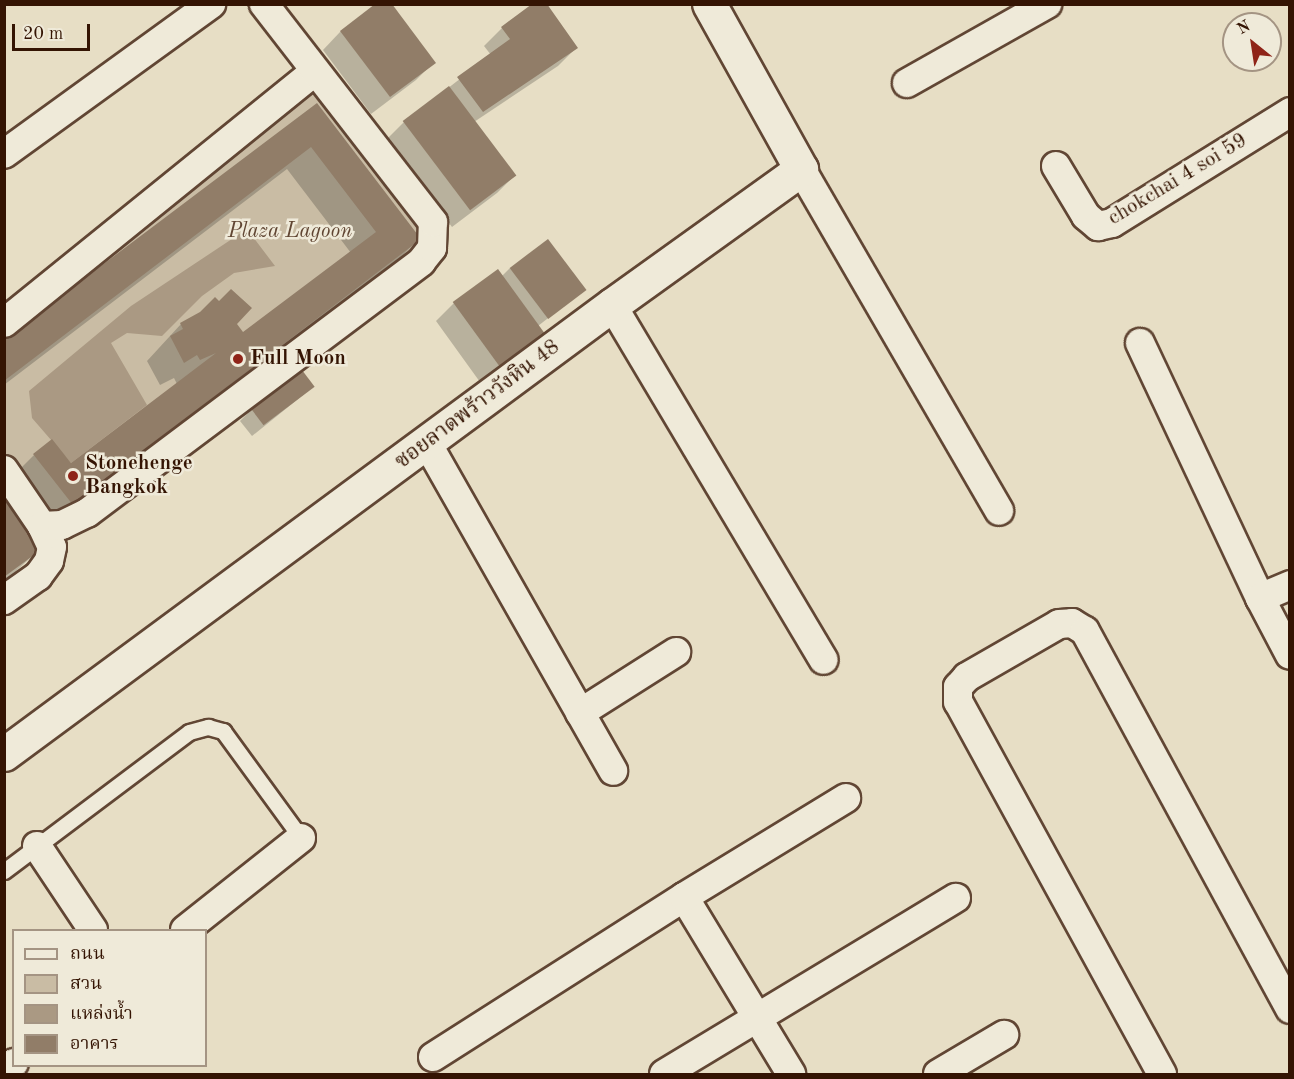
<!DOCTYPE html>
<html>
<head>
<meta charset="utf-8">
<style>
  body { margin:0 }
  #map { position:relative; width:1294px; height:1079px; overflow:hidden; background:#e7dec5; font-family:"Old Standard TT","Noto Serif Thai",serif }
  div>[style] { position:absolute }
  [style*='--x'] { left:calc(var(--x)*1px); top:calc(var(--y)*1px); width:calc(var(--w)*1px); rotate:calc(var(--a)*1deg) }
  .green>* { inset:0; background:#c9bca4 }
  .water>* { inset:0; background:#aa9983 }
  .shadow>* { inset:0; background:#0003 }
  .building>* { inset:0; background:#917d68; transform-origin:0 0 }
  .roads { filter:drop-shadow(2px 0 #614634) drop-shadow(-2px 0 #614634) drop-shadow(0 2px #614634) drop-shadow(0 -2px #614634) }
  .service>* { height:15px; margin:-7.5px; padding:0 7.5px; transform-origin:7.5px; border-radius:7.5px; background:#efead9 }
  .minor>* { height:28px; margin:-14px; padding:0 14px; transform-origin:14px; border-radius:14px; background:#efead9 }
  .tertiary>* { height:33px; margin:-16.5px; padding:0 16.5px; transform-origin:16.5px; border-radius:16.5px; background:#efead9 }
  .dots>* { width:16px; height:16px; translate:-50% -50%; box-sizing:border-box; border:3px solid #efead9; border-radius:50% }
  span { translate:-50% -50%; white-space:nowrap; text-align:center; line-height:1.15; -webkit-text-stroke:5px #efead9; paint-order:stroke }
  .street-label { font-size:21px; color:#341403 }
  .park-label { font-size:21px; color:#614633; font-style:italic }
  .poi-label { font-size:21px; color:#341403; font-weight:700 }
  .left { translate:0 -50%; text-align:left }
  .frame { position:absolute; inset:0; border:6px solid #341403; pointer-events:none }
  .legend { position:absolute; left:12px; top:929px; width:195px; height:138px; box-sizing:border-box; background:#efead9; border:2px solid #a49483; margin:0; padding:8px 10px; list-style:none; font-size:18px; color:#341403 }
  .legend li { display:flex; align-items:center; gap:12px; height:30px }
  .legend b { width:30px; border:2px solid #a49483 }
  .north { position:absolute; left:1222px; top:12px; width:60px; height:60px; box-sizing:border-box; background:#efead9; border:2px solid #a49483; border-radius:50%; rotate:330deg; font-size:16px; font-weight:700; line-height:24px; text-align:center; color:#341403 }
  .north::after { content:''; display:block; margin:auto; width:21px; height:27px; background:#8f2418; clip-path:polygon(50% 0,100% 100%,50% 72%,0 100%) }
  .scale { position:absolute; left:12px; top:24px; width:78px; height:27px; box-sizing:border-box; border:3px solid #341403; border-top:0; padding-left:8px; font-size:18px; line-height:21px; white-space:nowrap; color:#341403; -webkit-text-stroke:4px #efead9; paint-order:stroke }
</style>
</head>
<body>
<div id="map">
  <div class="green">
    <i style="clip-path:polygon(307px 90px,325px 97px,435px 249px,42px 549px,5px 499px,5px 331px)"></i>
  </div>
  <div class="water">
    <i style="clip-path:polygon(247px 229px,275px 266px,234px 273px,202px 296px,162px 336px,127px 333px,111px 343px,147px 405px,71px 463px,32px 418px,29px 391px,131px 306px)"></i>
  </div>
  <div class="shadow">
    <i style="clip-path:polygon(377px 4px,434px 62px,416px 80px,371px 114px,323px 50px,340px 32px)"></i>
    <i style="clip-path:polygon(502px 28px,576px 48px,558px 66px,474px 122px,515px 175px,497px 193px,452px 227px,386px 140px,404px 122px,491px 55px,484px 46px)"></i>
    <i style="clip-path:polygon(316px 106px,419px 239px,395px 263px,48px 527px,11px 478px,34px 455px,71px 466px,177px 384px,174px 378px,160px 385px,147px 361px,181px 324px,199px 314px,235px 324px,243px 334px,351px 253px,287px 169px,4px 385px,4px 341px)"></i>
    <i style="clip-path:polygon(510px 268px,584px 290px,538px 326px,485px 389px,436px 321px,454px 303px,502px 276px)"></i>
    <i style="clip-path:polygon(313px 387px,252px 436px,240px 421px,252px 409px)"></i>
    <i style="clip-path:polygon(4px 502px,40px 549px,4px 582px)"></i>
  </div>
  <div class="building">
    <i style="clip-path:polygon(375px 4px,392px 4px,436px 63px,390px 97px,340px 31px)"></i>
    <i style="clip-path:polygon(532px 4px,547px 4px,578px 48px,483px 112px,457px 77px,510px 39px,501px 27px)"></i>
    <i style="left:449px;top:86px;width:112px;height:58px;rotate:53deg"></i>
    <i style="clip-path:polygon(317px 103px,421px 239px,73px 505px,33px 454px,52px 439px,71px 463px,216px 353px,200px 360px,197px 355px,184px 363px,170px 336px,183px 329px,180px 323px,200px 312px,215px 297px,219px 301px,231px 289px,252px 308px,237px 324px,243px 332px,376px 232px,311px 147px,4px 381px,4px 339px)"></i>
    <i style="left:548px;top:239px;width:64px;height:48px;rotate:53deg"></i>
    <i style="left:498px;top:269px;width:87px;height:56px;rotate:54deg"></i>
    <i style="left:302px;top:370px;width:21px;height:64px;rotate:53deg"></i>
    <i style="clip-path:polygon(4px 499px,42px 549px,4px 577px)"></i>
  </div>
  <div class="roads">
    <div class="service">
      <i style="--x:4;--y:871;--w:231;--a:-36.9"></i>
      <i style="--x:189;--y:732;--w:20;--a:-15"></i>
      <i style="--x:208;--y:727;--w:16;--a:15"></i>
      <i style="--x:223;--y:731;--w:132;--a:53.9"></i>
    </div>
    <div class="minor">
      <i style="--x:907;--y:83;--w:161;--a:-29.4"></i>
      <i style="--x:4;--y:154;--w:256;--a:-35.9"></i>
      <i style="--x:1056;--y:166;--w:58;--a:59"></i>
      <i style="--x:1086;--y:216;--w:16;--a:40"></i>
      <i style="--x:1098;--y:226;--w:14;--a:-12"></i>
      <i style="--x:1112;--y:223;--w:210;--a:-31.9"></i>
      <i style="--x:801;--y:169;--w:395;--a:59.9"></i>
      <i style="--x:612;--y:305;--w:413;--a:59.2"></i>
      <i style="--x:4;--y:323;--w:400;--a:-39"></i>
      <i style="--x:1140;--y:343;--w:282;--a:64.8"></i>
      <i style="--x:1260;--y:598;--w:64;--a:62.2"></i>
      <i style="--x:427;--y:443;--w:377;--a:60.4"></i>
      <i style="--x:4;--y:470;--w:68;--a:55.8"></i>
      <i style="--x:42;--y:526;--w:23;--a:65"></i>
      <i style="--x:52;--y:547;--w:14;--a:102"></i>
      <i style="--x:49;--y:561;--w:19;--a:126"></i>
      <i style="--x:38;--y:576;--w:42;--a:144.8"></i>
      <i style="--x:42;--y:526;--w:20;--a:-3"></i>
      <i style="--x:62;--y:525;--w:28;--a:-26"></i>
      <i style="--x:87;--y:513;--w:418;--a:-36.9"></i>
      <i style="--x:421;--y:262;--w:18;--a:-52"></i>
      <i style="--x:432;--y:248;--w:26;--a:-88"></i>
      <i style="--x:433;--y:222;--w:276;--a:-127.8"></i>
      <i style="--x:1260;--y:598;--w:33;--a:-23"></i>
      <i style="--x:580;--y:713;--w:114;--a:-32.4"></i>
      <i style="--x:37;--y:846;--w:101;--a:56.3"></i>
      <i style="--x:684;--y:897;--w:207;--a:58.8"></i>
      <i style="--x:185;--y:930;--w:148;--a:-38.4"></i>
      <i style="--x:433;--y:1057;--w:298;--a:-32.5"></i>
      <i style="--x:684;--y:897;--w:190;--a:-31.4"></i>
      <i style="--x:4;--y:1070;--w:12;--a:-35"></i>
      <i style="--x:664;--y:1074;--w:341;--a:-31.1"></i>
      <i style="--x:938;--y:1074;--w:77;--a:-30.6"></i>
      <i style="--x:1162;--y:1074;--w:424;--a:-118.7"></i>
      <i style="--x:958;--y:702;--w:15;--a:-90"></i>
      <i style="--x:958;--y:687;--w:13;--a:-48"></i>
      <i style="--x:967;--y:677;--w:106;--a:-29.9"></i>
      <i style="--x:1059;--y:624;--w:13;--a:-4"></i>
      <i style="--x:1072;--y:623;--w:15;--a:32"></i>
      <i style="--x:1085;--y:631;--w:430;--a:61.5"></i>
    </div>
    <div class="tertiary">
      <i style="--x:4;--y:754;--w:756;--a:-36.45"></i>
      <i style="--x:612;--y:305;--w:233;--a:-35.7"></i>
      <i style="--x:801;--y:169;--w:189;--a:-119.1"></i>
    </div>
  </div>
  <div class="dots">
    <i style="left:238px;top:359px;background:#8f2418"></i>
    <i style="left:73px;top:476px;background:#8f2418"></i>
  </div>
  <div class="street-label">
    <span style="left:1178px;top:180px;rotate:-31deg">chokchai 4 soi 59</span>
    <span style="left:478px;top:405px;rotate:-37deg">ซอยลาดพร้าววังหิน 48</span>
  </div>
  <div class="park-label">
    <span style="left:290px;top:232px">Plaza Lagoon</span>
  </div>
  <div class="poi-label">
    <span class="left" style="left:250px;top:359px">Full Moon</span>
    <span class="left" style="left:85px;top:476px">Stonehenge<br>Bangkok</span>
  </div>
  <div class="frame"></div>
  <ul class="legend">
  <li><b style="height:8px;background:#efead9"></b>ถนน</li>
  <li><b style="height:16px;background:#c9bca4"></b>สวน</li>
  <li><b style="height:16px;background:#aa9983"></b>แหล่งน้ำ</li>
  <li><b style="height:16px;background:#917d68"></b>อาคาร</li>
  </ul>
  <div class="north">N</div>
  <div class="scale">20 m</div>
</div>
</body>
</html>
